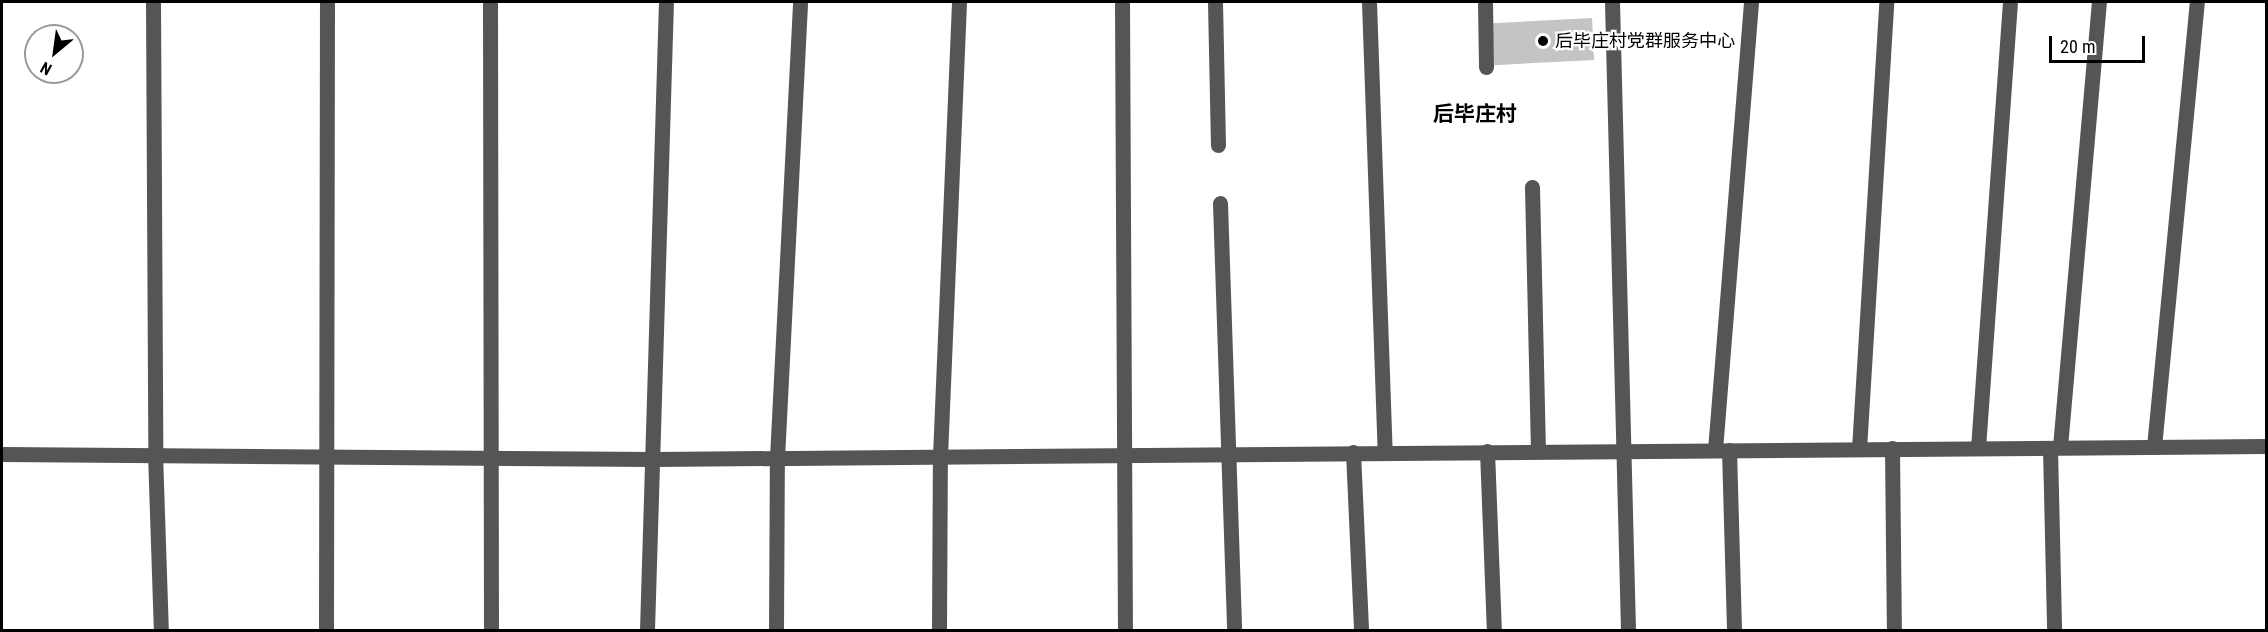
<!DOCTYPE html>
<html>
<head>
<meta charset="utf-8">
<style>
  body { margin:0 }
  #map { position:relative; width:2268px; height:632px; overflow:hidden; background:#fff; font-family:"Roboto Condensed","Noto Sans SC",sans-serif }
  div>[style] { position:absolute }
  [style*='--x'] { left:calc(var(--x)*1px); top:calc(var(--y)*1px); width:calc(var(--w)*1px); rotate:calc(var(--a)*1deg) }
  .building>* { inset:0; background:#c4c4c4; transform-origin:0 0 }
  .minor>* { height:15px; margin:-7.5px; padding:0 7.5px; transform-origin:7.5px; border-radius:7.5px; background:#555 }
  .dots>* { width:16px; height:16px; translate:-50% -50%; box-sizing:border-box; border:3px solid #fff; border-radius:50% }
  span { translate:-50% -50%; white-space:nowrap; text-align:center; line-height:1.15; -webkit-text-stroke:4.5px #fff; paint-order:stroke }
  .poi-label { font-size:18px; color:#000 }
  .left { translate:0 -50%; text-align:left }
  .quarter-label { font-size:21px; color:#000; font-weight:700 }
  .frame { position:absolute; inset:0; border:3px solid #000; pointer-events:none }
  .north { position:absolute; left:24px; top:24px; width:60px; height:60px; box-sizing:border-box; background:#fff; border:2px solid #999; border-radius:50%; rotate:209deg; font-size:16px; font-weight:700; line-height:24px; text-align:center; color:#000 }
  .north::after { content:''; display:block; margin:auto; width:21px; height:27px; background:#000; clip-path:polygon(50% 0,100% 100%,50% 72%,0 100%) }
  .scale { position:absolute; left:2049px; top:36px; width:96px; height:27px; box-sizing:border-box; border:3px solid #000; border-top:0; padding-left:8px; font-size:18px; line-height:21px; white-space:nowrap; color:#000; -webkit-text-stroke:4px #fff; paint-order:stroke }
</style>
</head>
<body>
<div id="map">
  <div class="building">
    <i style="left:1592px;top:18px;width:42px;height:100px;rotate:87deg"></i>
  </div>
  <div class="minor">
    <i style="--x:153;--y:2;--w:451;--a:89.7"></i>
    <i style="--x:155;--y:453;--w:177;--a:88.1"></i>
    <i style="--x:490;--y:2;--w:628;--a:89.91"></i>
    <i style="--x:1122;--y:2;--w:628;--a:89.73"></i>
    <i style="--x:1215;--y:2;--w:143;--a:88.8"></i>
    <i style="--x:1369;--y:2;--w:450;--a:88"></i>
    <i style="--x:1485;--y:2;--w:65;--a:89.1"></i>
    <i style="--x:1612;--y:2;--w:628;--a:88.54"></i>
    <i style="--x:1532;--y:187;--w:264;--a:88.7"></i>
    <i style="--x:1220;--y:203;--w:427;--a:88.1"></i>
    <i style="--x:2060;--y:447;--w:447;--a:-85"></i>
    <i style="--x:2154;--y:447;--w:447;--a:-84.5"></i>
    <i style="--x:1892;--y:448;--w:182;--a:89.4"></i>
    <i style="--x:1978;--y:448;--w:447;--a:-85.9"></i>
    <i style="--x:2050;--y:448;--w:182;--a:88.7"></i>
    <i style="--x:1859;--y:449;--w:448;--a:-86.5"></i>
    <i style="--x:1715;--y:450;--w:449;--a:-85.4"></i>
    <i style="--x:1729;--y:450;--w:180;--a:88.4"></i>
    <i style="--x:1487;--y:451;--w:179;--a:87.8"></i>
    <i style="--x:1353;--y:452;--w:178;--a:87.4"></i>
    <i style="--x:2;--y:454;--w:651;--a:0.44"></i>
    <i style="--x:653;--y:459;--w:1613;--a:-0.46"></i>
    <i style="--x:326;--y:630;--w:628;--a:-89.91"></i>
    <i style="--x:647;--y:630;--w:628;--a:-88.27"></i>
    <i style="--x:776;--y:630;--w:172;--a:-89.7"></i>
    <i style="--x:777;--y:458;--w:457;--a:-87.1"></i>
    <i style="--x:939;--y:630;--w:174;--a:-89.7"></i>
    <i style="--x:940;--y:456;--w:454;--a:-87.6"></i>
  </div>
  <div class="dots">
    <i style="left:1543px;top:41px;background:#000"></i>
  </div>
  <div class="poi-label">
    <span class="left" style="left:1555px;top:41px">后毕庄村党群服务中心</span>
  </div>
  <div class="quarter-label">
    <span style="left:1475px;top:114px">后毕庄村</span>
  </div>
  <div class="frame"></div>
  <div class="north">N</div>
  <div class="scale">20 m</div>
</div>
</body>
</html>
